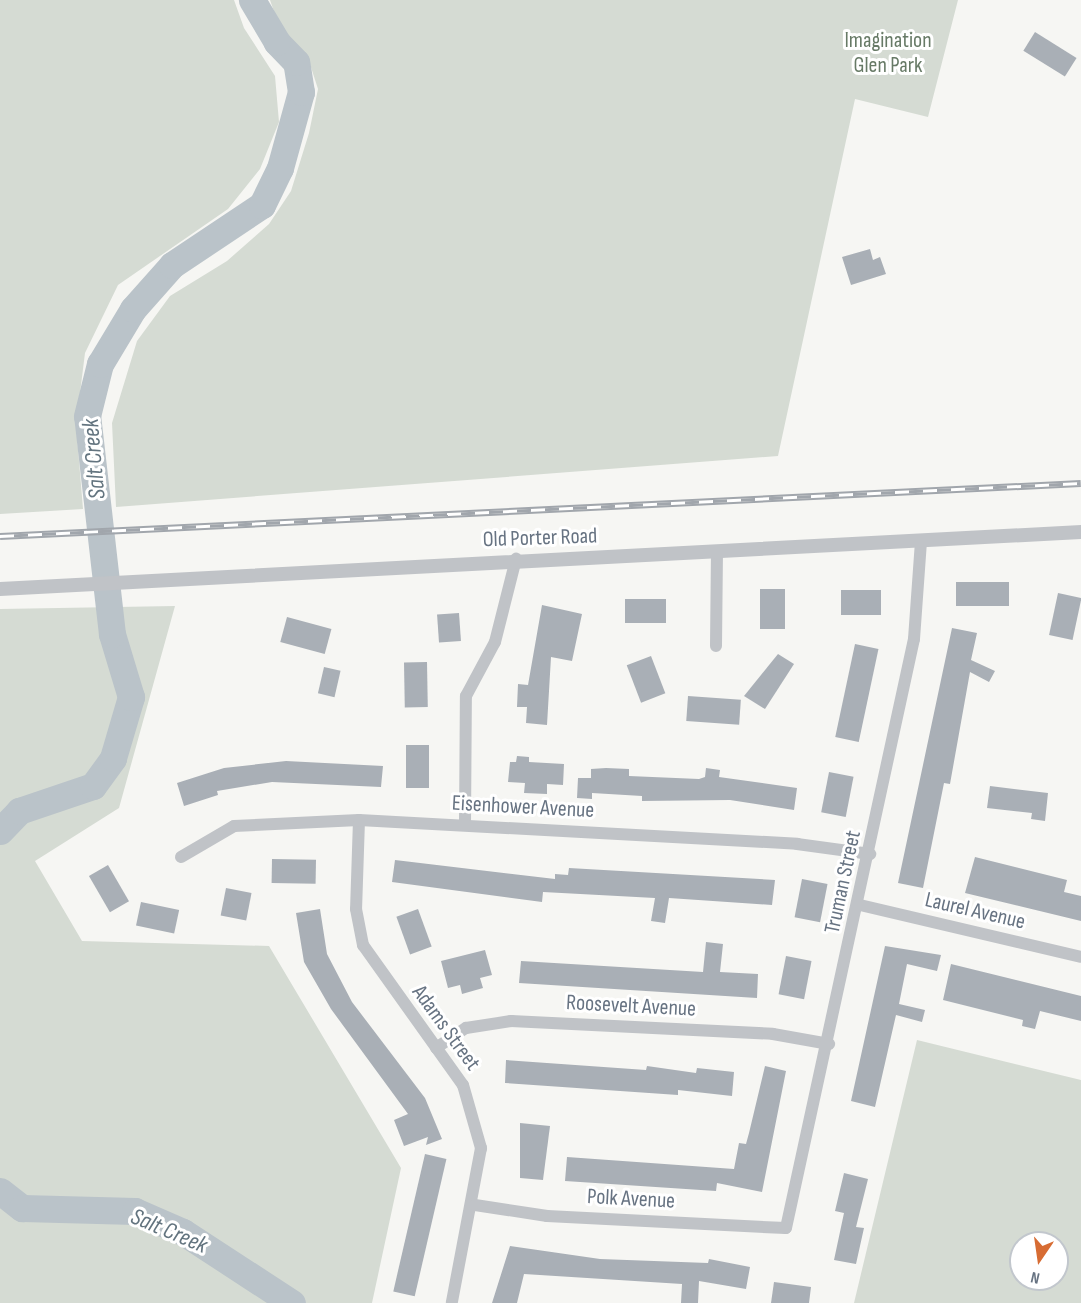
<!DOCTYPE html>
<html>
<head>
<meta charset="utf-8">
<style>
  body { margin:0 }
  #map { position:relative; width:1081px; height:1303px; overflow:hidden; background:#f6f6f3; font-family:"Sofia Sans Condensed",sans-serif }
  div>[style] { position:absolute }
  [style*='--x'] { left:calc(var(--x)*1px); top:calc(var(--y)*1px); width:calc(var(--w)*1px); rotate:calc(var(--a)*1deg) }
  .green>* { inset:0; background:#d5dbd3 }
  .river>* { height:27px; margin:-13.5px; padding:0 13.5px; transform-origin:13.5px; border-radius:13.5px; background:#bac3c9 }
  .building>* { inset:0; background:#a9afb6; transform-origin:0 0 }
  .minor>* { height:12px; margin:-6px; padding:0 6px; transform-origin:6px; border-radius:6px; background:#c0c3c7 }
  .tertiary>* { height:14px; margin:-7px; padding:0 7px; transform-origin:7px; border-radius:7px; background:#c0c3c7 }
  .rail>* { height:7px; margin-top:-3.5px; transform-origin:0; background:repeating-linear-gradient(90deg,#fff 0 14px,#a1a6ac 0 28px); box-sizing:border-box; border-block:2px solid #a1a6ac }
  span { translate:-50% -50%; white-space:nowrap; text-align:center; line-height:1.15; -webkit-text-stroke:6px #fff; paint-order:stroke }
  .park-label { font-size:22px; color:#677a66 }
  .street-label { font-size:22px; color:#677382 }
  .water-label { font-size:24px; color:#63747f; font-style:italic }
  .north { position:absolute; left:1009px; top:1231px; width:60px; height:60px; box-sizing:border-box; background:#fff; border:2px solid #c2c7cd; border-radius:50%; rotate:193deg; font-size:16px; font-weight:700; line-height:24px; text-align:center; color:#677382 }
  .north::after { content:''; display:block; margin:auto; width:21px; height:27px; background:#d76c33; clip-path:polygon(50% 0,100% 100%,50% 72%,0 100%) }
</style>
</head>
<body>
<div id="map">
  <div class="green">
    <i style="clip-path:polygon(0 0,234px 0,244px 28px,275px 76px,279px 122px,260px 169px,228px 209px,118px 285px,85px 353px,76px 425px,83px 509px,0 514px)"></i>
    <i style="clip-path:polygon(270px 0,958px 0,928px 117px,855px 99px,778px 456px,116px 507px,112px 423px,137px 341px,170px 296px,227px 261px,269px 224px,291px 191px,309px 133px,318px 89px,308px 58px,279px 26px)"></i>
    <i style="clip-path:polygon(175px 606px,119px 808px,35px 861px,82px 941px,269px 946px,401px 1168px,372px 1303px,0 1303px,0 609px)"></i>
    <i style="clip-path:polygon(evenodd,917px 1040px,1081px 1080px,1081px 1303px,854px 1303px,917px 1040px,1021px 1243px,1057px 1243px,1057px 1279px,1021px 1279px,1021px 1243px)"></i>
  </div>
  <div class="river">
    <i style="--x:0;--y:831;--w:28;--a:-46"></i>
    <i style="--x:19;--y:811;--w:78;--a:-18.7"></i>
    <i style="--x:93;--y:786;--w:34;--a:-54"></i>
    <i style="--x:113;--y:758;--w:64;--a:-73.6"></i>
    <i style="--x:131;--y:697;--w:66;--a:-106.8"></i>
    <i style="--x:112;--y:634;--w:219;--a:-96.5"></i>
    <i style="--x:87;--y:416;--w:54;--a:-76"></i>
    <i style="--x:100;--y:364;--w:64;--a:-59"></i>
    <i style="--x:133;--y:309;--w:59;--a:-48.4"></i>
    <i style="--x:172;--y:265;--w:108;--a:-33.7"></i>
    <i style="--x:262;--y:205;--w:41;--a:-64.1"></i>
    <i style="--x:280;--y:168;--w:79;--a:-74.6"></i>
    <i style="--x:301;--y:92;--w:30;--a:-99"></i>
    <i style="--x:296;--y:62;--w:28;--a:-134"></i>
    <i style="--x:277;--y:42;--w:49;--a:-120.8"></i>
    <i style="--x:0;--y:1191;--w:28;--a:38"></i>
    <i style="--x:22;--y:1208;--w:113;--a:1.5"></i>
    <i style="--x:135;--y:1211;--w:52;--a:23.6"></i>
    <i style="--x:183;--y:1232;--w:130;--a:33.1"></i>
  </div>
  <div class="building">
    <i style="left:1035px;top:32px;width:49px;height:22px;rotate:32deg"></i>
    <i style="clip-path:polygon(870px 249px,873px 260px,880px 257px,886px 274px,851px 285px,842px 257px)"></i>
    <i style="left:1009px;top:582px;width:24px;height:53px;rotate:90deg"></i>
    <i style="left:760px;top:589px;width:25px;height:40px"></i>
    <i style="left:841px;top:590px;width:40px;height:25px"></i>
    <i style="left:1058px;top:593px;width:24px;height:43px;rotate:12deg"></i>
    <i style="left:666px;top:599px;width:24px;height:41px;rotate:90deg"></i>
    <i style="clip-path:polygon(542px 605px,582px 614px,572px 661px,551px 657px,547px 725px,526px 723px,527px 707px,517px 707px,518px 684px,528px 685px)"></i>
    <i style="left:459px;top:613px;width:28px;height:22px;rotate:86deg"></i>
    <i style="left:287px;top:617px;width:46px;height:26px;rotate:15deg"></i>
    <i style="clip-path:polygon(952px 628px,977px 633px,971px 660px,995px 671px,989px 682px,970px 672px,950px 784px,944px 783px,923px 888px,898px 883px)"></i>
    <i style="left:855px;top:644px;width:24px;height:95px;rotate:12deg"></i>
    <i style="clip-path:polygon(778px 654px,794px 664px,765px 709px,744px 696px)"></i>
    <i style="left:651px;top:656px;width:40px;height:26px;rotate:69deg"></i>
    <i style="left:427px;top:662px;width:45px;height:23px;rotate:89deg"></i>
    <i style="left:324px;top:667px;width:17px;height:27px;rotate:13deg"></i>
    <i style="left:688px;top:696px;width:53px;height:25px;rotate:4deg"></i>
    <i style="left:406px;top:745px;width:23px;height:43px"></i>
    <i style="clip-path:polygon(517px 756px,529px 757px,529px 762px,564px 764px,563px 785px,547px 784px,547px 794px,524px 793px,525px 783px,508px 782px,510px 762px,516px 762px)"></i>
    <i style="clip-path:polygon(286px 761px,383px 766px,381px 787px,272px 782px,217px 791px,218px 795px,184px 806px,177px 783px,224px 768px)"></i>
    <i style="clip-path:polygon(606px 768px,629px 769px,629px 776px,699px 779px,705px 777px,706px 768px,720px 770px,719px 777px,797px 788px,794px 810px,730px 800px,642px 801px,642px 796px,592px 793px,592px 799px,577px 798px,578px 778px,591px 778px,591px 769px)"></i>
    <i style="left:829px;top:772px;width:25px;height:41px;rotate:11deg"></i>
    <i style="clip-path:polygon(990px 786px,1048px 793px,1045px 821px,1031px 819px,1032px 813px,987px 808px)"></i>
    <i style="clip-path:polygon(975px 857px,1067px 880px,1064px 892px,1081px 896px,1081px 921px,965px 893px)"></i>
    <i style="left:272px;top:859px;width:44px;height:24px;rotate:1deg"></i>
    <i style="clip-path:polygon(395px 860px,555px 879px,555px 874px,568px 875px,569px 868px,775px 880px,772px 905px,669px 898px,665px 923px,651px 921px,655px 898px,543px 892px,542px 902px,392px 882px)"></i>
    <i style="left:108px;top:865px;width:42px;height:22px;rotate:60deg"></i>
    <i style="left:802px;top:879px;width:26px;height:39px;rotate:11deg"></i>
    <i style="left:226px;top:888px;width:26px;height:28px;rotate:11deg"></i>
    <i style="left:141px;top:902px;width:39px;height:24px;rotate:12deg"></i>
    <i style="clip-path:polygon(320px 909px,327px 954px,352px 1002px,425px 1098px,442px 1139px,426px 1145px,428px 1137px,404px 1146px,394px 1120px,408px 1114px,331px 1009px,304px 962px,296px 913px)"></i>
    <i style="left:418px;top:909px;width:40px;height:23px;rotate:70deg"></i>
    <i style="clip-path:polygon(706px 942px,723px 944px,720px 972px,758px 974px,757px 998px,519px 983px,521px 961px,703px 972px)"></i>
    <i style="clip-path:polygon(885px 946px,941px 955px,937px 971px,907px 964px,899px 1004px,925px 1010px,922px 1022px,896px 1015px,875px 1107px,851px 1101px)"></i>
    <i style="clip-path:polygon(485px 950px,492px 975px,480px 978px,483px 988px,462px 994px,460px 985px,448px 988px,441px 961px)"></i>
    <i style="left:786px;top:956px;width:26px;height:39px;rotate:11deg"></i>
    <i style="clip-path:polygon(951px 964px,1081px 996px,1081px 1021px,1040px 1011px,1035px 1029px,1022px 1026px,1023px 1020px,943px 1000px)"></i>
    <i style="clip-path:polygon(506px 1060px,646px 1070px,647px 1066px,696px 1073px,697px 1068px,734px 1072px,732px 1096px,678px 1090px,678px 1095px,505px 1083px)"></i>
    <i style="clip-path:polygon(765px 1066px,786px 1071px,762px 1192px,717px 1183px,716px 1191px,565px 1181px,567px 1157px,734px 1169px,739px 1143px,746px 1144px,749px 1133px)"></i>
    <i style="clip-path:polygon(520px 1123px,550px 1126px,543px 1180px,520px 1178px)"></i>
    <i style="left:425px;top:1154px;width:22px;height:141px;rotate:13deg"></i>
    <i style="clip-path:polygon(844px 1173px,868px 1179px,856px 1227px,864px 1228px,856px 1264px,834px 1260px,844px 1213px,835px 1211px)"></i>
    <i style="clip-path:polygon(510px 1246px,600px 1259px,708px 1263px,709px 1259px,750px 1267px,746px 1289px,699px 1281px,698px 1303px,681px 1303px,682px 1284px,524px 1274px,517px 1303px,492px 1303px)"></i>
    <i style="clip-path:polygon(774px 1282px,811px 1287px,809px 1303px,771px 1303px)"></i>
  </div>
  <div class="minor">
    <i style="--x:716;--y:646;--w:93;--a:-89.4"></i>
    <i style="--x:359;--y:820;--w:89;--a:91.9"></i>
    <i style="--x:356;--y:909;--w:37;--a:79"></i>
    <i style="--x:363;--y:945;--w:172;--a:54.5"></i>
    <i style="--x:463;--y:1085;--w:66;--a:74.1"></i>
    <i style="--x:481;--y:1148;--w:157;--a:100.7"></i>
    <i style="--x:465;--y:824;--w:128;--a:-89.6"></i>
    <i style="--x:466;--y:696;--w:61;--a:-61.8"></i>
    <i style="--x:495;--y:642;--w:86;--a:-75.8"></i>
    <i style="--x:181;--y:857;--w:61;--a:-30.3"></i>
    <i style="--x:234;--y:826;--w:125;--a:-2.7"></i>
    <i style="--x:359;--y:820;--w:439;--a:3.1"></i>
    <i style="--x:797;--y:844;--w:74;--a:7.8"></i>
    <i style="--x:860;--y:905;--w:227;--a:13.2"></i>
    <i style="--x:436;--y:1048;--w:36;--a:-34"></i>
    <i style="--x:466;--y:1028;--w:46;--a:-8.8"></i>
    <i style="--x:511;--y:1021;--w:262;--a:2.8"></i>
    <i style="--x:773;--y:1034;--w:57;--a:10.1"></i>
    <i style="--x:475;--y:1205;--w:73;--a:8.7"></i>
    <i style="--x:547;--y:1216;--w:239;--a:2.9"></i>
    <i style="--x:786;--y:1228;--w:603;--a:-77.74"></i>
    <i style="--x:914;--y:639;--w:98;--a:-85.9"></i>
  </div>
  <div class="tertiary">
    <i style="--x:0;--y:589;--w:1083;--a:-3.02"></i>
  </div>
  <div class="rail">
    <i style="--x:0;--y:536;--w:1082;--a:-2.81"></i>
  </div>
  <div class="park-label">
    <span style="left:888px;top:53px">Imagination<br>Glen Park</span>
  </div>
  <div class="street-label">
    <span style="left:540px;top:538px;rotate:-2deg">Old Porter Road</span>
    <span style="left:523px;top:807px;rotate:3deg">Eisenhower Avenue</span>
    <span style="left:843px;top:882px;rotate:-78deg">Truman Street</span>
    <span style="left:975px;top:911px;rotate:13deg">Laurel Avenue</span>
    <span style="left:631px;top:1006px;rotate:3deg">Roosevelt Avenue</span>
    <span style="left:446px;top:1028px;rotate:54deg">Adams Street</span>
    <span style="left:631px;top:1199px;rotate:3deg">Polk Avenue</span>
  </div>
  <div class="water-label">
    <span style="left:94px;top:459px;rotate:-95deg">Salt Creek</span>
    <span style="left:169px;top:1231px;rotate:23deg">Salt Creek</span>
  </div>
  <div class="north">N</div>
</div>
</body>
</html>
